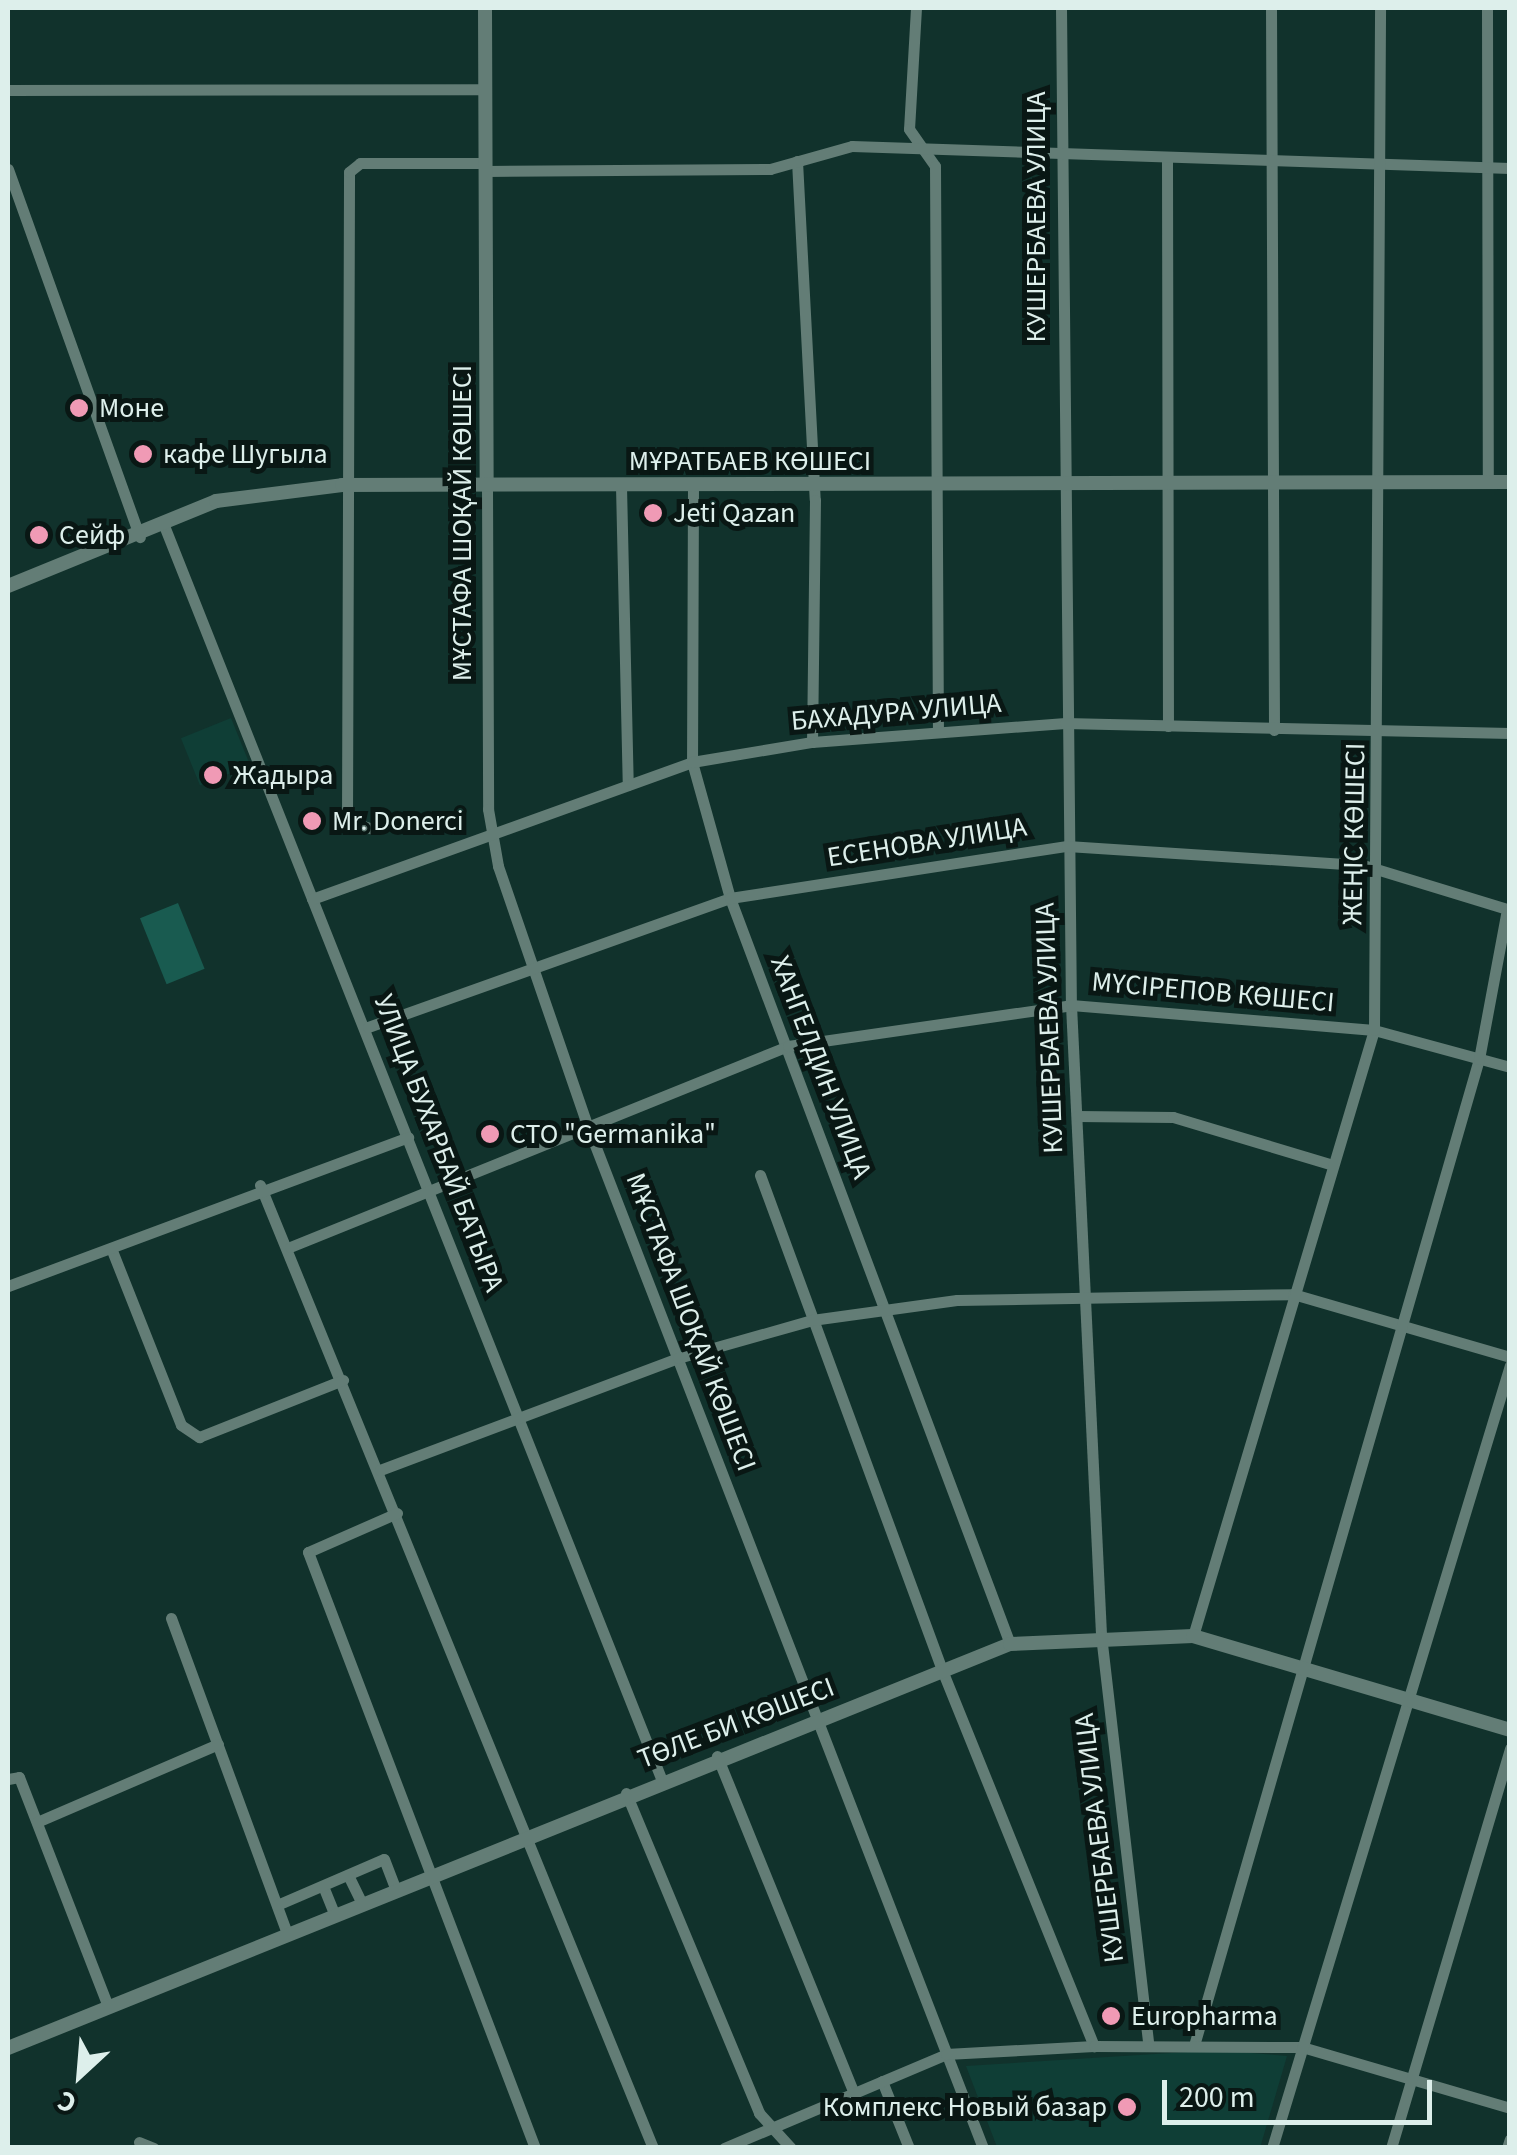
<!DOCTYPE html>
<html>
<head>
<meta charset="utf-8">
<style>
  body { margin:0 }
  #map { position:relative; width:1517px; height:2155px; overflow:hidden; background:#11322c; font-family:"Source Sans 3",sans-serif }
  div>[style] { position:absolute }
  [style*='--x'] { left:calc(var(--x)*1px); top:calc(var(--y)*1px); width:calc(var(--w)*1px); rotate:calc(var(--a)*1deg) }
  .built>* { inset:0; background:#0f3e36; transform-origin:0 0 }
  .green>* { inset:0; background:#195b50; transform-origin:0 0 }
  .minor>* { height:11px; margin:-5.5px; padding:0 5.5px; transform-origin:5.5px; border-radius:5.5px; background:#637d76 }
  .tertiary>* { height:14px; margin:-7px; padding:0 7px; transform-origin:7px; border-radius:7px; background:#637d76 }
  .dots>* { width:28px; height:28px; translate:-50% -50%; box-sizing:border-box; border:5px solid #091714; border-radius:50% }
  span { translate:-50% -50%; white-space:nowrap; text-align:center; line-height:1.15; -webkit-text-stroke:10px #091714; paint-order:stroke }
  .street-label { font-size:28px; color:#ddefeb }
  .poi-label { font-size:28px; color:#ddefeb }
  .left { translate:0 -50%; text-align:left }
  .right { translate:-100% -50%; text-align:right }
  .frame { position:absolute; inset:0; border:10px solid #ddefeb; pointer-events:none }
  .north { position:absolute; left:30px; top:2025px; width:100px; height:100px; -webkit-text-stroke:8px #091714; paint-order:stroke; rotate:206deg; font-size:28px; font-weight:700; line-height:40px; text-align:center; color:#ddefeb }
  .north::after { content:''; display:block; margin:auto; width:35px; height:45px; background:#ddefeb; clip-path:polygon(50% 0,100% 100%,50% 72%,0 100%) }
  .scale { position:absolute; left:1162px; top:2080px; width:270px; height:45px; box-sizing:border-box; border:5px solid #ddefeb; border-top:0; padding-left:12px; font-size:30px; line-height:35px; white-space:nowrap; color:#ddefeb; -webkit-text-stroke:8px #091714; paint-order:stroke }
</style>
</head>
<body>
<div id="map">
  <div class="built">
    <i style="left:231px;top:718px;width:51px;height:54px;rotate:68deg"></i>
    <i style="clip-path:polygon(1219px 2050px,1287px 2056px,1260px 2148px,997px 2147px,966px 2066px)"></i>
  </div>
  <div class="green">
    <i style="left:178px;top:903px;width:71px;height:41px;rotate:68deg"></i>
  </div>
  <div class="minor">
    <i style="--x:916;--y:8;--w:121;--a:93.3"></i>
    <i style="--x:909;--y:129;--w:45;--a:54.9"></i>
    <i style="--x:935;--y:166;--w:565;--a:89.7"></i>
    <i style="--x:1061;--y:8;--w:997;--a:89.43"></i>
    <i style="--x:1071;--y:1005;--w:631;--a:87.27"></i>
    <i style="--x:1101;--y:1635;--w:411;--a:83.4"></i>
    <i style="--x:1271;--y:8;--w:722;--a:89.76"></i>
    <i style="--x:1487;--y:8;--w:474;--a:89.9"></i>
    <i style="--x:8;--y:90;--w:478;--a:-0.1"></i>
    <i style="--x:797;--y:161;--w:339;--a:87"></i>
    <i style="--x:815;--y:500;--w:242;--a:90.7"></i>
    <i style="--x:1167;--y:161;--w:565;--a:89.9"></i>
    <i style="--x:8;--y:169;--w:391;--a:70.3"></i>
    <i style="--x:486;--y:171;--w:284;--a:-0.4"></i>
    <i style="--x:770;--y:169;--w:85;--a:-15.7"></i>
    <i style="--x:852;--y:146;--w:658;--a:1.91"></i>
    <i style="--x:487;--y:485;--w:324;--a:89.8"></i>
    <i style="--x:488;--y:809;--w:58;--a:80"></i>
    <i style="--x:498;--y:866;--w:276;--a:71"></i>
    <i style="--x:588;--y:1127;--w:1095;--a:68.85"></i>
    <i style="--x:621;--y:486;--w:299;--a:88.7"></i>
    <i style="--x:693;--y:486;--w:276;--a:90.2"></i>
    <i style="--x:692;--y:762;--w:141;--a:74.4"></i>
    <i style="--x:730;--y:898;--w:797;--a:69.43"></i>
    <i style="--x:165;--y:528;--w:1345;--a:68.36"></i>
    <i style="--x:373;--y:829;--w:27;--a:-163"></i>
    <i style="--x:347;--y:821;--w:649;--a:-89.82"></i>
    <i style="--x:349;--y:172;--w:14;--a:-39"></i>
    <i style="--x:360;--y:163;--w:126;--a:0"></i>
    <i style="--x:312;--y:899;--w:404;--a:-19.8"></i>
    <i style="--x:692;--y:762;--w:122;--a:-9.5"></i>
    <i style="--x:812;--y:742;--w:254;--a:-4.3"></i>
    <i style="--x:1065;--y:723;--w:445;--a:1.3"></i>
    <i style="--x:368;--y:1027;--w:384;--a:-19.6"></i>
    <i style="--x:730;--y:898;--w:341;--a:-8.8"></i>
    <i style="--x:1067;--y:846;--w:297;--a:3.7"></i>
    <i style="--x:1363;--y:865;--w:154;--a:17"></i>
    <i style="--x:1077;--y:1116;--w:96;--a:0.6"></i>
    <i style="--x:1173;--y:1117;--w:167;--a:16.7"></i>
    <i style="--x:760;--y:1175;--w:527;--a:69.81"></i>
    <i style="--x:942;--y:1670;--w:406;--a:68"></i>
    <i style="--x:260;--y:1185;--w:1040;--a:67.8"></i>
    <i style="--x:290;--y:1247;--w:537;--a:-21.98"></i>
    <i style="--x:788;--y:1046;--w:286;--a:-8.2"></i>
    <i style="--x:1071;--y:1005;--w:304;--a:4.7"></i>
    <i style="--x:1374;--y:1030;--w:141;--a:15.2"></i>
    <i style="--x:111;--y:1248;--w:190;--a:68.4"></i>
    <i style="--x:181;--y:1425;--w:22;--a:34"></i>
    <i style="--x:199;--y:1437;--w:155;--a:-21.6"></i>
    <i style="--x:8;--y:1286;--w:427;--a:-20.4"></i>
    <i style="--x:380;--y:1470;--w:318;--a:-20.6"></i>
    <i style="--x:678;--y:1358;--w:139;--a:-15.8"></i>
    <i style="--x:812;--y:1320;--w:146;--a:-7.9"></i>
    <i style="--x:957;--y:1300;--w:336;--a:-1"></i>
    <i style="--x:1293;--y:1294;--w:226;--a:16.2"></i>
    <i style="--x:397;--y:1513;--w:97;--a:156.3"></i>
    <i style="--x:308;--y:1552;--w:638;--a:69.15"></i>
    <i style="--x:171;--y:1618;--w:336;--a:69.8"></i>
    <i style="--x:1193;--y:1636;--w:632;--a:-73.37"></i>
    <i style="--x:1374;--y:1030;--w:1022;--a:-89.66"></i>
    <i style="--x:717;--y:1756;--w:364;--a:67.9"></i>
    <i style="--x:8;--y:1779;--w:11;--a:-10"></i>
    <i style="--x:19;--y:1777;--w:246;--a:68.8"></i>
    <i style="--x:626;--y:1793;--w:347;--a:67.4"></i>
    <i style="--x:759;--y:2113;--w:47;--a:47.6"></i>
    <i style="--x:37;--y:1822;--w:197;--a:-23.3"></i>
    <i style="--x:348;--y:1875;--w:30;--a:64"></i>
    <i style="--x:323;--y:1886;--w:29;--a:68"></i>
    <i style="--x:277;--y:1905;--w:116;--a:-23.3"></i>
    <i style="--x:384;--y:1859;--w:31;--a:69"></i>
    <i style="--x:1195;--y:2042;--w:1023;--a:-73.89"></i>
    <i style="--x:1479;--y:1059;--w:152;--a:-79.4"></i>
    <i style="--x:882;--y:2081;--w:72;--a:68.1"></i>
    <i style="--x:139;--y:2142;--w:16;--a:22"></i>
    <i style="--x:724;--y:2148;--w:241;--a:-22.9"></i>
    <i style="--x:946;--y:2054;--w:148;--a:-3.1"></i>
    <i style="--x:1094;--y:2046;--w:208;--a:0.3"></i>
    <i style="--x:1302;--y:2047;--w:217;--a:16.3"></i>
    <i style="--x:1272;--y:2148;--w:818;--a:-73.09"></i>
    <i style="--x:1391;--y:2148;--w:417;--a:-73.4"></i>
    <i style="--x:1507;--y:2148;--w:9;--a:-72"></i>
  </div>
  <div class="tertiary">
    <i style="--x:485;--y:8;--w:477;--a:89.8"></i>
    <i style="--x:8;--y:586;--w:225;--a:-22.2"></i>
    <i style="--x:216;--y:501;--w:127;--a:-7.2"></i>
    <i style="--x:342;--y:485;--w:1168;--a:-0.15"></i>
    <i style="--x:8;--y:2048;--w:1080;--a:-21.96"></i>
    <i style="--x:1010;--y:1644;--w:183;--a:-2.5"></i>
    <i style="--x:1193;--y:1636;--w:331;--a:16.5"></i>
  </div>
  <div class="dots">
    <i style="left:79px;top:408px;background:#f09ab5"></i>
    <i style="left:143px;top:454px;background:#f09ab5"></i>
    <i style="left:653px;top:513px;background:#f09ab5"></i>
    <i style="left:39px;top:535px;background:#f09ab5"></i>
    <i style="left:213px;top:775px;background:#f09ab5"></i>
    <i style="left:312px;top:821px;background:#f09ab5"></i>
    <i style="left:490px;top:1134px;background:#f09ab5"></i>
    <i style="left:1111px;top:2016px;background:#f09ab5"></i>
    <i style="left:1127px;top:2107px;background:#f09ab5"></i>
  </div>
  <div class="street-label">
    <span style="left:1036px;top:217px;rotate:-90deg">КУШЕРБАЕВА УЛИЦА</span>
    <span style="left:750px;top:461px">МҰРАТБАЕВ КӨШЕСІ</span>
    <span style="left:462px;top:523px;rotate:-90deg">МҰСТАФА ШОҚАЙ КӨШЕСІ</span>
    <span style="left:896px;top:712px;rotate:-5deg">БАХАДУРА УЛИЦА</span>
    <span style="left:1354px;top:834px;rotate:-89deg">ЖЕҢІС КӨШЕСІ</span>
    <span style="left:927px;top:842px;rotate:-9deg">ЕСЕНОВА УЛИЦА</span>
    <span style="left:1213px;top:992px;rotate:5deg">МҮСІРЕПОВ КӨШЕСІ</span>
    <span style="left:1049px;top:1028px;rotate:-92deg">КУШЕРБАЕВА УЛИЦА</span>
    <span style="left:821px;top:1067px;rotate:69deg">ХАНГЕЛДИН УЛИЦА</span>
    <span style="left:439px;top:1143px;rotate:69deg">УЛИЦА БУХАРБАЙ БАТЫРА</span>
    <span style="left:691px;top:1322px;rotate:69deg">МҰСТАФА ШОҚАЙ КӨШЕСІ</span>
    <span style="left:736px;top:1723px;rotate:-21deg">ТӨЛЕ БИ КӨШЕСІ</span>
    <span style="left:1099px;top:1838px;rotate:-97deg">КУШЕРБАЕВА УЛИЦА</span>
  </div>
  <div class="poi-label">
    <span class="left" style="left:99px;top:408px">Моне</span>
    <span class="left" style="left:163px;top:454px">кафе Шугыла</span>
    <span class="left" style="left:673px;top:513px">Jeti Qazan</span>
    <span class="left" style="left:59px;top:535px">Сейф</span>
    <span class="left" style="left:233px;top:775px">Жадыра</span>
    <span class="left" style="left:332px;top:821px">Mr. Donerci</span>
    <span class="left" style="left:510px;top:1134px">СТО "Germanika"</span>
    <span class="left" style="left:1131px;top:2016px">Europharma</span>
    <span class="right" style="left:1107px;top:2107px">Комплекс Новый базар</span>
  </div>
  <div class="frame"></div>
  <div class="north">С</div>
  <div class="scale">200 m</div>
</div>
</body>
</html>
